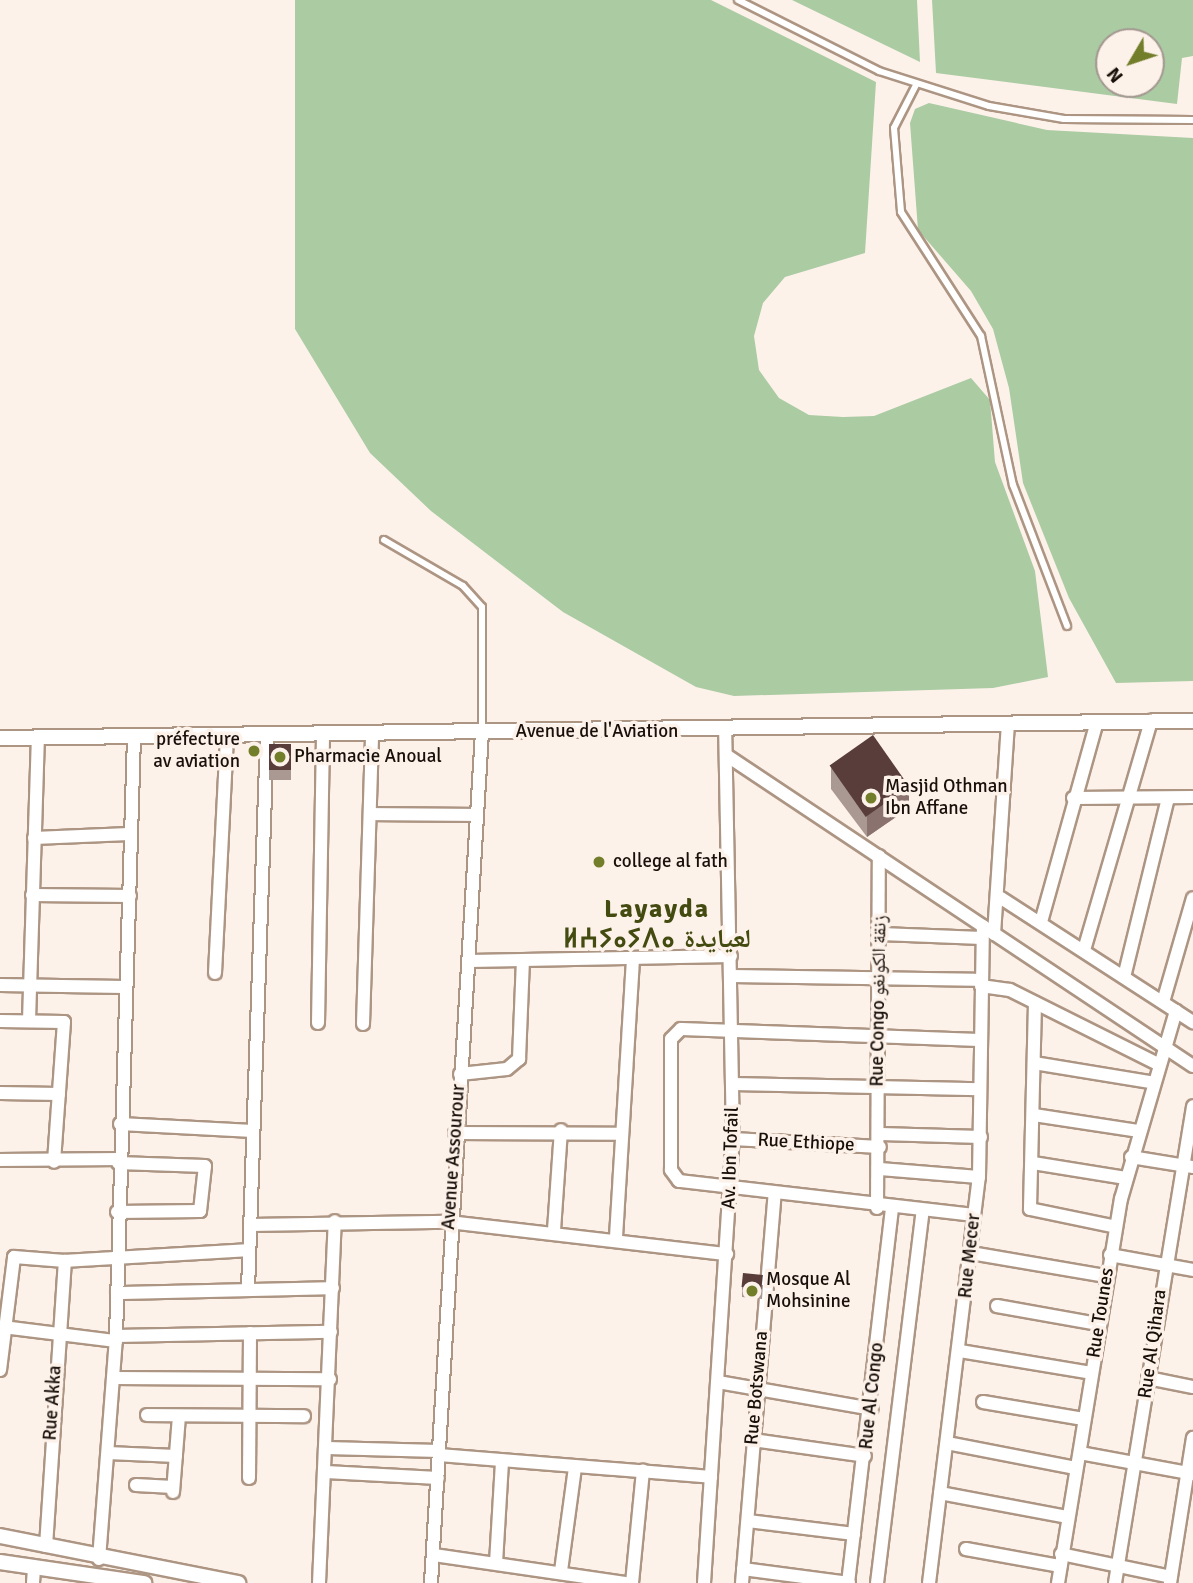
<!DOCTYPE html>
<meta charset="utf-8">
<style>
body{margin:0}
#map{position:relative;width:1193px;height:1583px;overflow:hidden;background:#fdf2ea;font-family:Signika,"Noto Naskh Arabic","Noto Sans Tifinagh",sans-serif}
div>[style]{position:absolute}
.forest>*{inset:0;background:#abcba3}
.roads{filter:drop-shadow(2px 0 #ad9583) drop-shadow(-2px 0 #ad9583) drop-shadow(0 2px #ad9583) drop-shadow(0 -2px #ad9583)}
.service>*{height:6px;margin:-3px;padding:0 3px;transform-origin:3px;border-radius:3px;background:#fff}
.minor>*{height:12px;margin:-6px;padding:0 6px;transform-origin:6px;border-radius:6px;background:#fff}
.tertiary>*{height:14px;margin:-7px;padding:0 7px;transform-origin:7px;border-radius:7px;background:#fff}
.wall>*{inset:0;background:#aa9892;transform-origin:0 0}
.shaded-wall>*{inset:0;background:#8a736f}
.building>*{inset:0;background:#583d3a;transform-origin:0 0}
.dots>*{width:19px;height:19px;translate:-50% -50%;box-sizing:border-box;border:4px solid #fdf2ea;border-radius:50%}
span{translate:-50% -50%;white-space:nowrap;text-align:center;line-height:1.15;-webkit-text-stroke:7px #fdf2ea;paint-order:stroke}
.street-label{font-size:19px;color:#19100a}
.poi-label{font-size:19px;color:#19100a}
.right{translate:-100% -50%;text-align:right}
.left{translate:0 -50%;text-align:left}
.district-label{font-size:26px;color:#434b10;font-weight:700;letter-spacing:2px}
.north{position:absolute;left:1095px;top:28px;width:70px;height:70px;box-sizing:border-box;background:#fdf2ea;border:2px solid #a29890;border-radius:50%;rotate:231deg;font-size:19px;font-weight:700;line-height:28px;text-align:center;color:#19100a}
.north::after{content:'';display:block;margin:auto;width:24px;height:32px;background:#727e2a;clip-path:polygon(50% 0,100% 100%,50% 72%,0 100%)}
</style>
<div id="map">
<div class="forest">
<i style="clip-path:polygon(295px 0,711px 0,876px 82px,865px 253px,785px 277px,763px 303px,754px 336px,759px 370px,779px 398px,809px 415px,843px 417px,874px 416px,971px 378px,990px 400px,995px 462px,1035px 571px,1048px 677px,993px 688px,734px 696px,696px 687px,563px 612px,431px 511px,370px 453px,295px 329px)"></i>
<i style="clip-path:polygon(792px 0,917px 0,920px 62px)"></i>
<i style="clip-path:polygon(evenodd,932px 0,1193px 0,1193px 56px,1182px 58px,1177px 104px,936px 73px,932px 0,1109px 42px,1151px 42px,1151px 84px,1109px 84px,1109px 42px)"></i>
<i style="clip-path:polygon(929px 103px,1047px 130px,1193px 138px,1193px 681px,1116px 683px,1069px 598px,1023px 483px,1009px 388px,993px 329px,971px 291px,918px 230px,910px 123px,915px 109px)"></i>
</div>
<div class="roads">
<div class="service">
<i style="left:738px;top:0;width:158px;rotate:26.7deg"></i>
<i style="left:879px;top:71px;width:115px;rotate:17.7deg"></i>
<i style="left:989px;top:106px;width:76px;rotate:9.8deg"></i>
<i style="left:1064px;top:119px;width:129px;rotate:0.4deg"></i>
<i style="left:916px;top:85px;width:48px;rotate:117.1deg"></i>
<i style="left:894px;top:128px;width:84px;rotate:85.2deg"></i>
<i style="left:901px;top:212px;width:148px;rotate:57.2deg"></i>
<i style="left:981px;top:336px;width:152px;rotate:77.9deg"></i>
<i style="left:1013px;top:485px;width:151px;rotate:69deg"></i>
<i style="left:384px;top:540px;width:91px;rotate:30.2deg"></i>
<i style="left:463px;top:586px;width:28px;rotate:48deg"></i>
<i style="left:482px;top:607px;width:125px;rotate:90deg"></i>
</div>
<div class="minor">
<i style="left:726px;top:755px;width:561px;rotate:33.66deg"></i>
<i style="left:1073px;top:798px;width:120px;rotate:-0.5deg"></i>
<i style="left:370px;top:814px;width:105px;rotate:0.5deg"></i>
<i style="left:34px;top:838px;width:95px;rotate:-2.4deg"></i>
<i style="left:32px;top:895px;width:98px;rotate:0.6deg"></i>
<i style="left:1001px;top:898px;width:229px;rotate:32.9deg"></i>
<i style="left:1041px;top:922px;width:208px;rotate:-74.4deg"></i>
<i style="left:881px;top:934px;width:101px;rotate:2.3deg"></i>
<i style="left:994px;top:934px;width:211px;rotate:-86.2deg"></i>
<i style="left:1084px;top:950px;width:239px;rotate:-73.7deg"></i>
<i style="left:470px;top:961px;width:261px;rotate:-1.1deg"></i>
<i style="left:215px;top:973px;width:239px;rotate:-87.1deg"></i>
<i style="left:732px;top:976px;width:249px;rotate:0.9deg"></i>
<i style="left:1124px;top:977px;width:184px;rotate:-76.2deg"></i>
<i style="left:0;top:985px;width:124px;rotate:0.9deg"></i>
<i style="left:981px;top:986px;width:29px;rotate:8deg"></i>
<i style="left:1010px;top:990px;width:163px;rotate:26.6deg"></i>
<i style="left:1163px;top:1002px;width:108px;rotate:-73.9deg"></i>
<i style="left:1035px;top:1003px;width:206px;rotate:91.4deg"></i>
<i style="left:1030px;top:1209px;width:88px;rotate:11.8deg"></i>
<i style="left:0;top:1021px;width:64px;rotate:0.9deg"></i>
<i style="left:64px;top:1022px;width:140px;rotate:94.1deg"></i>
<i style="left:29px;top:1021px;width:284px;rotate:-88.2deg"></i>
<i style="left:318px;top:1023px;width:288px;rotate:-89deg"></i>
<i style="left:363px;top:1024px;width:290px;rotate:-88.2deg"></i>
<i style="left:1034px;top:1063px;width:118px;rotate:9.3deg"></i>
<i style="left:460px;top:1074px;width:47px;rotate:-6.1deg"></i>
<i style="left:507px;top:1069px;width:16px;rotate:-40deg"></i>
<i style="left:519px;top:1059px;width:99px;rotate:-87.7deg"></i>
<i style="left:733px;top:1084px;width:247px;rotate:1.2deg"></i>
<i style="left:0;top:1093px;width:59px;rotate:1deg"></i>
<i style="left:1034px;top:1115px;width:105px;rotate:8.7deg"></i>
<i style="left:120px;top:1124px;width:133px;rotate:3deg"></i>
<i style="left:455px;top:1133px;width:165px;rotate:0.3deg"></i>
<i style="left:881px;top:1134px;width:100px;rotate:1.7deg"></i>
<i style="left:733px;top:1139px;width:147px;rotate:3.1deg"></i>
<i style="left:1131px;top:1157px;width:63px;rotate:9.2deg"></i>
<i style="left:0;top:1160px;width:117px;rotate:-0.5deg"></i>
<i style="left:1033px;top:1163px;width:94px;rotate:9.2deg"></i>
<i style="left:880px;top:1169px;width:99px;rotate:4.6deg"></i>
<i style="left:877px;top:1208px;width:352px;rotate:-89.7deg"></i>
<i style="left:117px;top:1212px;width:83px;rotate:-0.7deg"></i>
<i style="left:200px;top:1211px;width:45px;rotate:-83.7deg"></i>
<i style="left:205px;top:1166px;width:87px;rotate:-178deg"></i>
<i style="left:974px;top:1215px;width:297px;rotate:-173.4deg"></i>
<i style="left:679px;top:1181px;width:14px;rotate:-126deg"></i>
<i style="left:671px;top:1170px;width:131px;rotate:-90deg"></i>
<i style="left:671px;top:1039px;width:14px;rotate:-45deg"></i>
<i style="left:681px;top:1029px;width:299px;rotate:2.1deg"></i>
<i style="left:250px;top:1225px;width:199px;rotate:-0.9deg"></i>
<i style="left:449px;top:1222px;width:280px;rotate:6.6deg"></i>
<i style="left:554px;top:1230px;width:100px;rotate:-86deg"></i>
<i style="left:616px;top:1237px;width:279px;rotate:-86.5deg"></i>
<i style="left:971px;top:1253px;width:137px;rotate:9.7deg"></i>
<i style="left:1110px;top:1255px;width:84px;rotate:10.2deg"></i>
<i style="left:248px;top:1290px;width:556px;rotate:-88.04deg"></i>
<i style="left:117px;top:1293px;width:216px;rotate:-1.3deg"></i>
<i style="left:997px;top:1306px;width:103px;rotate:10.1deg"></i>
<i style="left:3px;top:1327px;width:114px;rotate:7.1deg"></i>
<i style="left:116px;top:1336px;width:215px;rotate:-1.1deg"></i>
<i style="left:960px;top:1351px;width:133px;rotate:9.5deg"></i>
<i style="left:0;top:1370px;width:114px;rotate:-82.9deg"></i>
<i style="left:14px;top:1257px;width:51px;rotate:4.5deg"></i>
<i style="left:65px;top:1261px;width:184px;rotate:-3.4deg"></i>
<i style="left:113px;top:1378px;width:217px;rotate:0.3deg"></i>
<i style="left:1148px;top:1378px;width:46px;rotate:11.3deg"></i>
<i style="left:718px;top:1382px;width:156px;rotate:9.9deg"></i>
<i style="left:983px;top:1402px;width:102px;rotate:9.6deg"></i>
<i style="left:147px;top:1415px;width:157px;rotate:0.4deg"></i>
<i style="left:753px;top:1440px;width:113px;rotate:8.1deg"></i>
<i style="left:947px;top:1443px;width:131px;rotate:11deg"></i>
<i style="left:327px;top:1448px;width:112px;rotate:1.5deg"></i>
<i style="left:108px;top:1453px;width:68px;rotate:2.5deg"></i>
<i style="left:1080px;top:1453px;width:115px;rotate:10.5deg"></i>
<i style="left:439px;top:1455px;width:273px;rotate:4.6deg"></i>
<i style="left:326px;top:1472px;width:112px;rotate:3.1deg"></i>
<i style="left:249px;top:1478px;width:145px;rotate:-89.6deg"></i>
<i style="left:136px;top:1485px;width:37px;rotate:3deg"></i>
<i style="left:173px;top:1492px;width:76px;rotate:-85.5deg"></i>
<i style="left:940px;top:1493px;width:129px;rotate:10.7deg"></i>
<i style="left:748px;top:1521px;width:107px;rotate:7deg"></i>
<i style="left:46px;top:1546px;width:286px;rotate:-86.2deg"></i>
<i style="left:966px;top:1549px;width:96px;rotate:10.3deg"></i>
<i style="left:1061px;top:1554px;width:112px;rotate:11.8deg"></i>
<i style="left:434px;top:1555px;width:193px;rotate:8.3deg"></i>
<i style="left:99px;top:1559px;width:224px;rotate:-85.6deg"></i>
<i style="left:116px;top:1336px;width:601px;rotate:-88.28deg"></i>
<i style="left:496px;top:1563px;width:102px;rotate:-86.6deg"></i>
<i style="left:743px;top:1569px;width:107px;rotate:7.5deg"></i>
<i style="left:561px;top:1571px;width:105px;rotate:-82.3deg"></i>
<i style="left:33px;top:1583px;width:14px;rotate:-86deg"></i>
<i style="left:319px;top:1583px;width:362px;rotate:-87.5deg"></i>
<i style="left:431px;top:1583px;width:853px;rotate:-86.57deg"></i>
<i style="left:632px;top:1583px;width:113px;rotate:-84.4deg"></i>
<i style="left:704px;top:1583px;width:445px;rotate:-86.3deg"></i>
<i style="left:733px;top:1139px;width:407px;rotate:-91.1deg"></i>
<i style="left:742px;top:1583px;width:390px;rotate:-85.2deg"></i>
<i style="left:848px;top:1583px;width:377px;rotate:-83.3deg"></i>
<i style="left:877px;top:1583px;width:376px;rotate:-83deg"></i>
<i style="left:929px;top:1583px;width:409px;rotate:-83deg"></i>
<i style="left:979px;top:1177px;width:251px;rotate:-89.1deg"></i>
<i style="left:1058px;top:1583px;width:389px;rotate:-80.7deg"></i>
<i style="left:1121px;top:1199px;width:196px;rotate:-73.7deg"></i>
<i style="left:1115px;top:1583px;width:483px;rotate:-80.7deg"></i>
<i style="left:1170px;top:1583px;width:147px;rotate:-81deg"></i>
</div>
<div class="tertiary">
<i style="left:0;top:738px;width:1193px;rotate:-0.82deg"></i>
<i style="left:0;top:1536px;width:243px;rotate:11.2deg"></i>
<i style="left:0;top:1562px;width:146px;rotate:8.3deg"></i>
</div>
</div>
<div class="wall">
<i style="left:269px;top:744px;width:22px;height:36px"></i>
<i style="clip-path:polygon(831px 768px,909px 808px,867px 837px,831px 789px)"></i>
<i style="clip-path:polygon(763px 1285px,762px 1299px,742px 1297px,742px 1287px)"></i>
</div>
<div class="shaded-wall">
<i style="clip-path:polygon(909px 787px,909px 808px,867px 837px,867px 816px)"></i>
</div>
<div class="building">
<i style="left:873px;top:735px;width:63px;height:53px;rotate:55deg"></i>
<i style="left:269px;top:744px;width:22px;height:26px"></i>
<i style="left:743px;top:1273px;width:20px;height:14px;rotate:6deg"></i>
</div>
<div class="dots">
<i style="left:254px;top:751px;background:#727e2a"></i>
<i style="left:280px;top:757px;background:#727e2a"></i>
<i style="left:871px;top:798px;background:#727e2a"></i>
<i style="left:599px;top:862px;background:#727e2a"></i>
<i style="left:752px;top:1291px;background:#727e2a"></i>
</div>
<div class="street-label">
<span style="left:597px;top:732px">Avenue de l'Aviation</span>
<span style="left:879px;top:1001px;rotate:-89deg">Rue Congo زنقة الكونغو</span>
<span style="left:806px;top:1143px;rotate:3deg">Rue Ethiope</span>
<span style="left:454px;top:1157px;rotate:-86deg">Avenue Assourour</span>
<span style="left:731px;top:1158px;rotate:-88deg">Av. Ibn Tofail</span>
<span style="left:970px;top:1256px;rotate:-84deg">Rue Mecer</span>
<span style="left:1101px;top:1313px;rotate:-81deg">Rue Tounes</span>
<span style="left:1153px;top:1344px;rotate:-82deg">Rue Al Qihara</span>
<span style="left:757px;top:1388px;rotate:-85deg">Rue Botswana</span>
<span style="left:872px;top:1396px;rotate:-84deg">Rue Al Congo</span>
<span style="left:53px;top:1403px;rotate:-86deg">Rue Akka</span>
</div>
<div class="poi-label">
<span class="right" style="left:240px;top:751px">préfecture<br>av aviation</span>
<span class="left" style="left:294px;top:757px">Pharmacie Anoual</span>
<span class="left" style="left:885px;top:798px">Masjid Othman<br>Ibn Affane</span>
<span class="left" style="left:613px;top:862px">college al fath</span>
<span class="left" style="left:766px;top:1291px">Mosque Al<br>Mohsinine</span>
</div>
<div class="district-label">
<span style="left:657px;top:925px">Layayda<br>ⵍⵄⵢⴰⵢⴷⴰ لعيايدة</span>
</div>
<div class="north">N</div>
</div>
